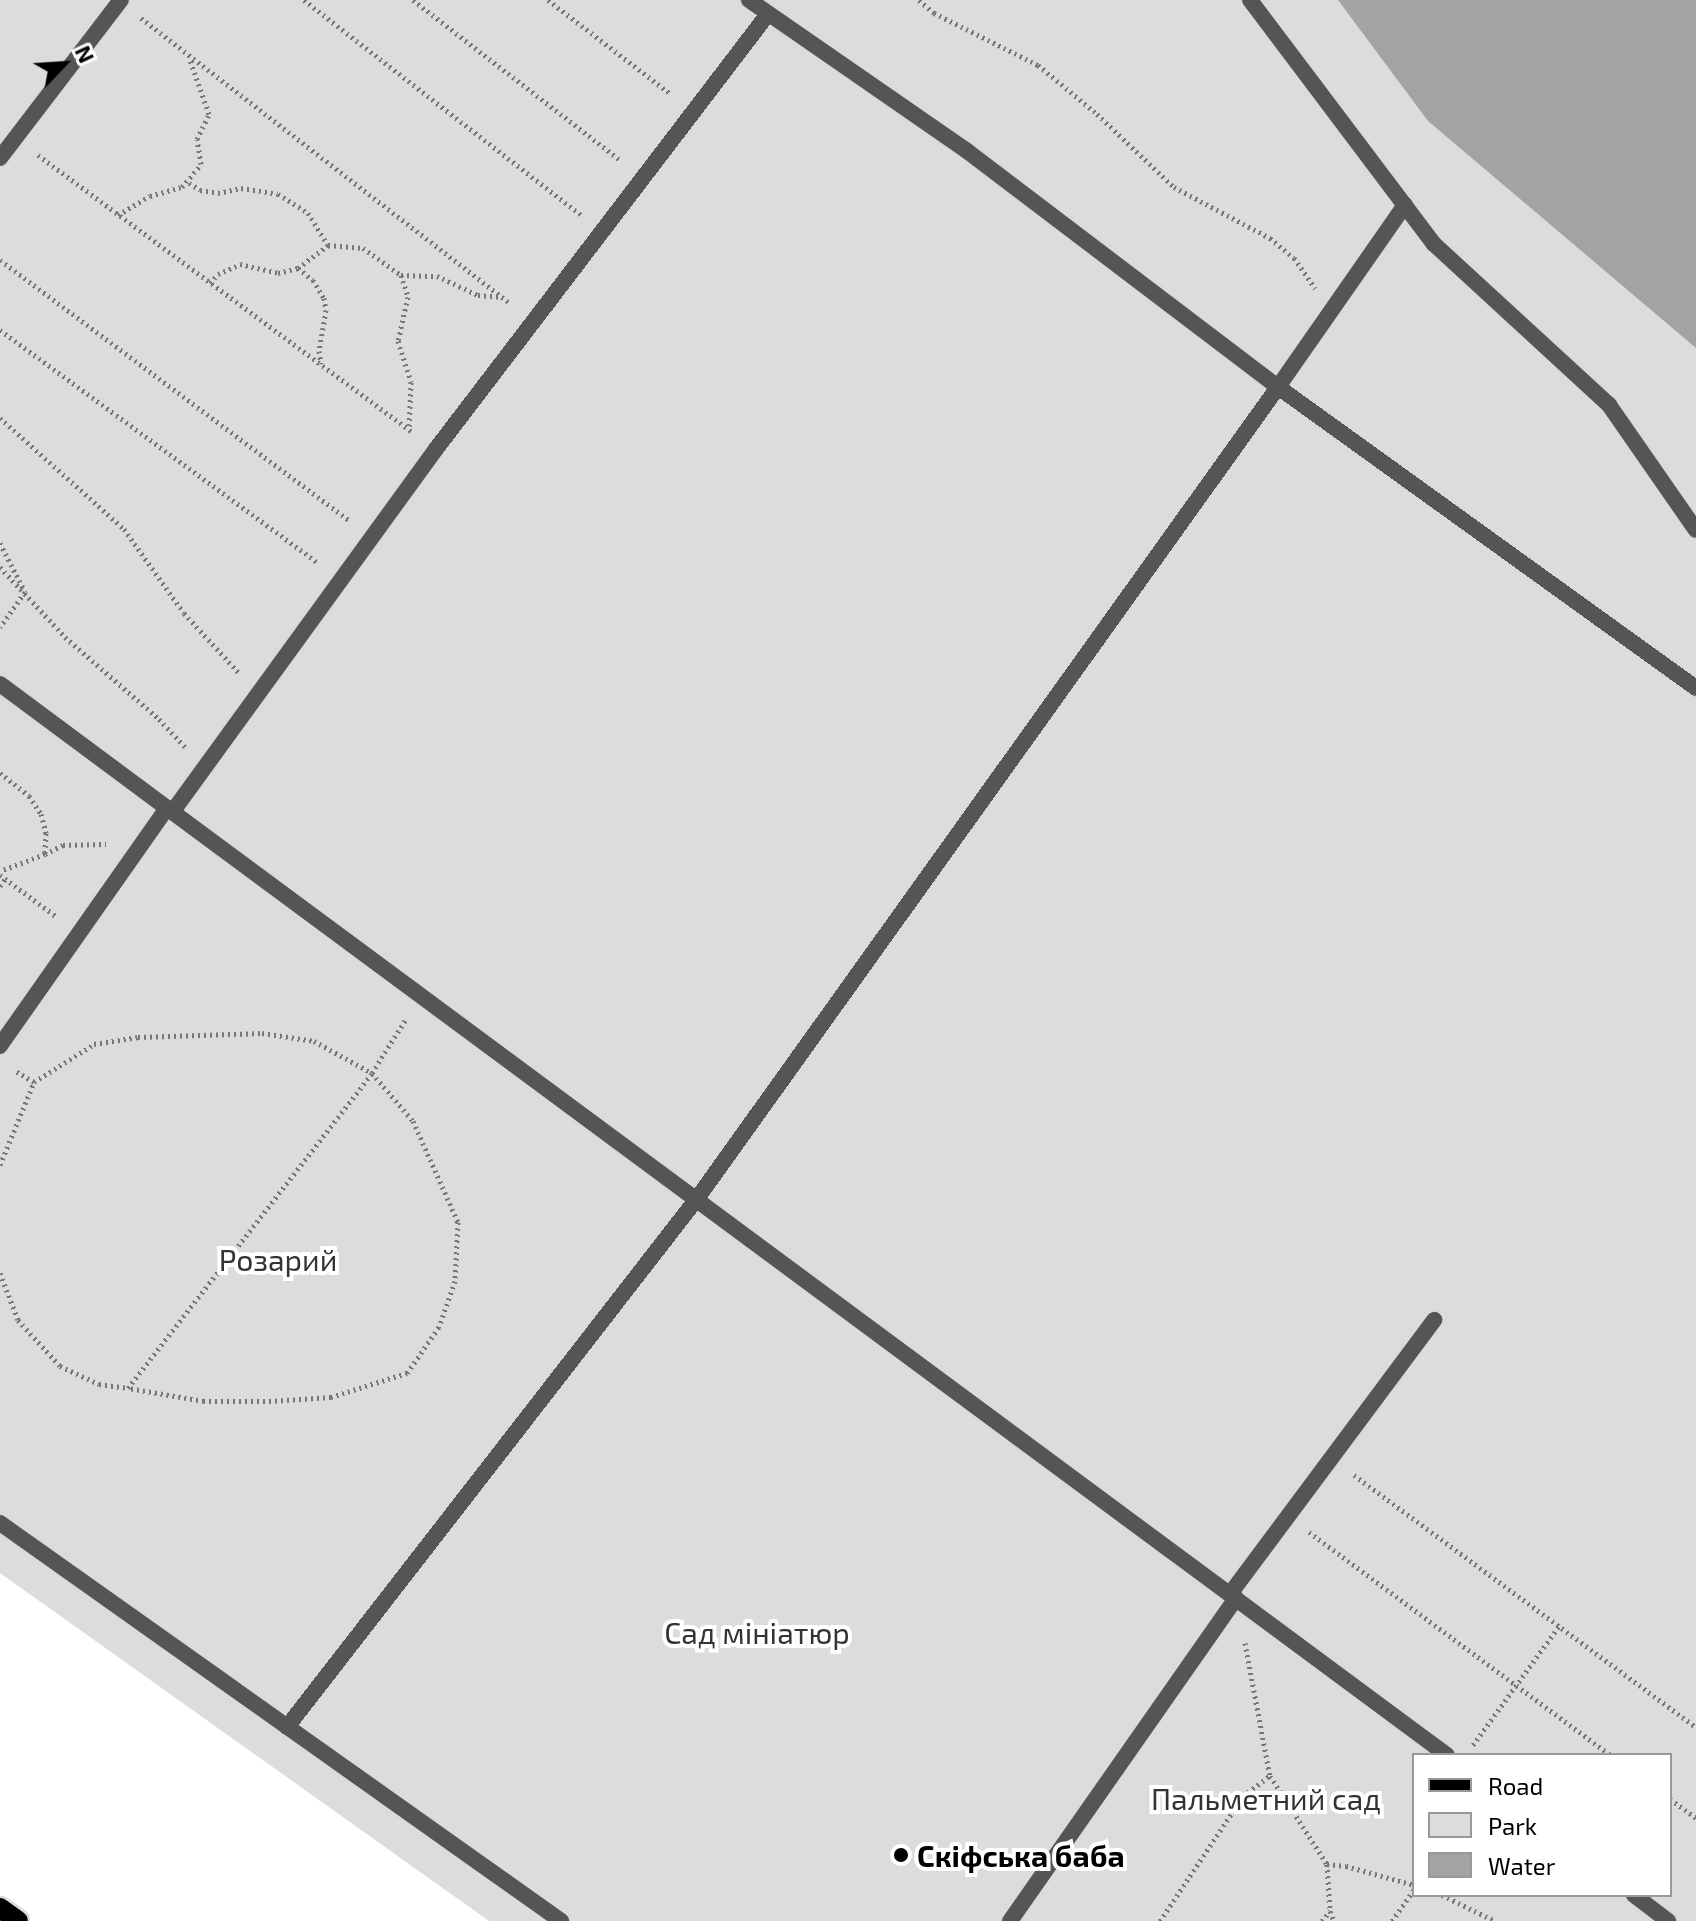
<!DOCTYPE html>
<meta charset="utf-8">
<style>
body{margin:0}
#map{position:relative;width:1696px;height:1921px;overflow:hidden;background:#fff;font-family:"Exo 2",sans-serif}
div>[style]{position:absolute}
.green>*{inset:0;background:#dcdcdc}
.water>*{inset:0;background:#a3a3a3}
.path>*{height:5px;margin-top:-2.5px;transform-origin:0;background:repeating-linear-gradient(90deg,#777 0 2px,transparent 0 6px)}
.roads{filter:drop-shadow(2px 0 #dbdbdb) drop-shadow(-2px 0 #dbdbdb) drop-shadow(0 2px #dbdbdb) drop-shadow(0 -2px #dbdbdb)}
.service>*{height:16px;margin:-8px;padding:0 8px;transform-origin:8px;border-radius:8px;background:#555}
.pedestrian>*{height:16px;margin:-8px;padding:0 8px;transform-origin:8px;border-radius:8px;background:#555}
.primary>*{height:20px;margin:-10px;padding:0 10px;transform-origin:10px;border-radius:10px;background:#000}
.dots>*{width:22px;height:22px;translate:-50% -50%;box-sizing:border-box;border:4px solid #fff;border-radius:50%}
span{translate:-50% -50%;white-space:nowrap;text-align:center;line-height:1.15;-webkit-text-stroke:8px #fff;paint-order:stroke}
.park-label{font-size:30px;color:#333}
.poi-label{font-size:30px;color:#000;font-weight:700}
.left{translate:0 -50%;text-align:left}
.legend{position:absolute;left:1412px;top:1753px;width:260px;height:144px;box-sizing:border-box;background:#fff;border:2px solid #999;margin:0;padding:10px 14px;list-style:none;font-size:24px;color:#000}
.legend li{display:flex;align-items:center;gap:16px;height:40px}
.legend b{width:40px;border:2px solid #999}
.north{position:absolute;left:24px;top:24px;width:80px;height:80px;-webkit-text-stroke:6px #fff;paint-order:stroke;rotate:65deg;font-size:22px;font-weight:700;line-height:32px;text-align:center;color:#000}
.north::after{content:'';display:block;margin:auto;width:28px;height:36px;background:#000;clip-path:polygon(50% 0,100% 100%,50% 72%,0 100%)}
</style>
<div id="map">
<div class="green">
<i style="clip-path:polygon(evenodd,0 0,1696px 0,1696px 1921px,489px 1921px,0 1573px,0 0,1414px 1755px,1670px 1755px,1670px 1895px,1414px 1895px,1414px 1755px)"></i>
</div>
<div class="water">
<i style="clip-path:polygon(1338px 0,1696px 0,1696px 348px,1428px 121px)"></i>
</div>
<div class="path">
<i style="left:304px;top:0;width:351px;rotate:37.8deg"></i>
<i style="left:413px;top:0;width:263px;rotate:37.7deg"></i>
<i style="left:548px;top:0;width:155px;rotate:37.4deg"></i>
<i style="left:919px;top:0;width:20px;rotate:41deg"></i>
<i style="left:934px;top:13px;width:116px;rotate:26.6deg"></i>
<i style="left:1038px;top:65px;width:77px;rotate:39.7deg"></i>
<i style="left:1097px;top:114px;width:106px;rotate:43.5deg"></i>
<i style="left:1174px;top:187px;width:109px;rotate:28deg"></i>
<i style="left:1270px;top:238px;width:31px;rotate:40deg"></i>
<i style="left:1294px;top:258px;width:37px;rotate:55deg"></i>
<i style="left:141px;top:18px;width:466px;rotate:37.7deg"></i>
<i style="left:38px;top:155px;width:466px;rotate:36.5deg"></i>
<i style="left:189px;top:183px;width:13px;rotate:32deg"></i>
<i style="left:200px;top:190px;width:18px;rotate:9deg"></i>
<i style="left:218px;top:193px;width:24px;rotate:-12deg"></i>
<i style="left:241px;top:188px;width:37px;rotate:9deg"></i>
<i style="left:278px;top:194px;width:36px;rotate:32deg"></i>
<i style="left:308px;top:213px;width:38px;rotate:58deg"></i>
<i style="left:328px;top:245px;width:35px;rotate:5deg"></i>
<i style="left:363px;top:248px;width:47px;rotate:35.4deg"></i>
<i style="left:401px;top:275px;width:36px;rotate:2deg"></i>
<i style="left:437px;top:276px;width:45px;rotate:24.9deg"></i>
<i style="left:478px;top:295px;width:24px;rotate:5deg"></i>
<i style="left:118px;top:215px;width:37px;rotate:-31deg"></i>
<i style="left:150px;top:196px;width:33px;rotate:-16deg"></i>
<i style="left:182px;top:187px;width:30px;rotate:-50deg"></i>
<i style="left:201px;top:164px;width:25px;rotate:-99deg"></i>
<i style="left:197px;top:139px;width:28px;rotate:-64deg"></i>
<i style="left:209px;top:114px;width:60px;rotate:-109.3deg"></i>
<i style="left:0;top:260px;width:435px;rotate:36.7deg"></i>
<i style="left:298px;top:268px;width:19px;rotate:39deg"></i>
<i style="left:313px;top:280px;width:21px;rotate:59deg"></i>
<i style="left:324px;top:298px;width:12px;rotate:81deg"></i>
<i style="left:326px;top:310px;width:42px;rotate:99.7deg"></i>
<i style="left:319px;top:351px;width:13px;rotate:81deg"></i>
<i style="left:401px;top:275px;width:23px;rotate:72deg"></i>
<i style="left:408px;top:297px;width:45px;rotate:102.8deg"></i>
<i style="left:398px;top:341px;width:43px;rotate:72.4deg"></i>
<i style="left:411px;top:382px;width:47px;rotate:92.4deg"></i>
<i style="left:210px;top:283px;width:12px;rotate:-48deg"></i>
<i style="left:218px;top:274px;width:24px;rotate:-24deg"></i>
<i style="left:240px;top:264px;width:39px;rotate:13deg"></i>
<i style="left:278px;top:273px;width:21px;rotate:-14deg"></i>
<i style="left:298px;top:268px;width:38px;rotate:-37deg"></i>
<i style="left:0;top:330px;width:394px;rotate:36.2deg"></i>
<i style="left:0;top:418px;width:166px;rotate:41.8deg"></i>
<i style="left:124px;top:529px;width:103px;rotate:54.5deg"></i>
<i style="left:184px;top:613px;width:81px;rotate:47.5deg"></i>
<i style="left:0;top:543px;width:55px;rotate:63deg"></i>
<i style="left:25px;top:592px;width:43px;rotate:125.5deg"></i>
<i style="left:0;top:567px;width:96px;rotate:47.1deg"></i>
<i style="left:65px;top:637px;width:125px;rotate:41.1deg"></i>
<i style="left:159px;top:719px;width:38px;rotate:47deg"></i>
<i style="left:0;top:773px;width:37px;rotate:38deg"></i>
<i style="left:29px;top:796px;width:22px;rotate:56deg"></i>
<i style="left:41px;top:814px;width:20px;rotate:75deg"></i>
<i style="left:46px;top:833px;width:21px;rotate:93deg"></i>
<i style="left:45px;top:854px;width:48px;rotate:159.3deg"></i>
<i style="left:45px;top:854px;width:20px;rotate:-27deg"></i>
<i style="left:63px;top:845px;width:43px;rotate:-1.3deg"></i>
<i style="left:0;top:875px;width:71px;rotate:36.4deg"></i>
<i style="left:0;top:886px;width:9px;rotate:-54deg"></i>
<i style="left:34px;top:1082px;width:71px;rotate:-32.3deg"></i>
<i style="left:94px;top:1044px;width:45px;rotate:-9deg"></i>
<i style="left:138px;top:1037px;width:124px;rotate:-1.8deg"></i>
<i style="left:262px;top:1033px;width:53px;rotate:8.7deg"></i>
<i style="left:314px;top:1041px;width:66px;rotate:28.9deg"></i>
<i style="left:372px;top:1073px;width:63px;rotate:49.5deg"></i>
<i style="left:413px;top:1121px;width:111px;rotate:66deg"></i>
<i style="left:458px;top:1222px;width:59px;rotate:92.9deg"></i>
<i style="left:455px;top:1281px;width:49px;rotate:109.2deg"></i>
<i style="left:439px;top:1327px;width:56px;rotate:124.8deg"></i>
<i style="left:407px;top:1373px;width:80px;rotate:162.5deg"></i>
<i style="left:331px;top:1397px;width:60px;rotate:176.2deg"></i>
<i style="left:271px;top:1401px;width:67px;rotate:180deg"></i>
<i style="left:204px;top:1401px;width:77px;rotate:-170.3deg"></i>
<i style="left:0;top:1165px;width:90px;rotate:-67.7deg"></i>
<i style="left:34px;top:1082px;width:23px;rotate:-149deg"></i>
<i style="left:0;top:1273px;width:50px;rotate:69deg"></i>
<i style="left:18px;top:1320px;width:62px;rotate:47.6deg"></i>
<i style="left:60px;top:1366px;width:43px;rotate:24.8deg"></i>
<i style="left:99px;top:1384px;width:29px;rotate:8deg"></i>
<i style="left:128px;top:1388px;width:398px;rotate:-52.2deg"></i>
<i style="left:372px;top:1073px;width:64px;rotate:-57.8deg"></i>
<i style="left:1354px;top:1475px;width:425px;rotate:36.4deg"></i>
<i style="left:1309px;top:1532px;width:375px;rotate:36.5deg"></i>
<i style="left:1245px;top:1643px;width:135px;rotate:79.4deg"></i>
<i style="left:1270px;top:1776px;width:105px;rotate:57.1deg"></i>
<i style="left:1327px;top:1864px;width:19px;rotate:6deg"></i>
<i style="left:1346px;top:1866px;width:71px;rotate:15.6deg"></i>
<i style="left:1473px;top:1745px;width:147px;rotate:-54.1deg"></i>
<i style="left:1670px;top:1799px;width:32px;rotate:36deg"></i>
<i style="left:1327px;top:1864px;width:47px;rotate:86.3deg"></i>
<i style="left:1330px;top:1911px;width:11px;rotate:68deg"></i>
<i style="left:1442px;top:1895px;width:59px;rotate:26.1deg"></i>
<i style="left:1160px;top:1921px;width:150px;rotate:-56.4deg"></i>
<i style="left:1243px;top:1796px;width:34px;rotate:-37deg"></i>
<i style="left:1322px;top:1921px;width:13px;rotate:-51deg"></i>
<i style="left:1392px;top:1921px;width:38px;rotate:-55deg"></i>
</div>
<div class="roads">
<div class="service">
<i style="left:749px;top:0;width:265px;rotate:34.7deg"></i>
<i style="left:967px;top:151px;width:390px;rotate:37.2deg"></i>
<i style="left:1278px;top:387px;width:515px;rotate:35.76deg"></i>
<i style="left:167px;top:808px;width:1592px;rotate:36.5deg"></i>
<i style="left:0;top:1523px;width:688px;rotate:35.35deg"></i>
<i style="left:287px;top:1727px;width:667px;rotate:-52.19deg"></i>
<i style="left:696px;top:1200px;width:1000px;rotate:-54.4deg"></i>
<i style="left:1634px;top:1895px;width:43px;rotate:37.4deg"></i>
</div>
<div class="pedestrian">
<i style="left:1250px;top:0;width:306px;rotate:53deg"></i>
<i style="left:1434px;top:244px;width:238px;rotate:42.6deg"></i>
<i style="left:1609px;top:405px;width:152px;rotate:55.2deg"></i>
<i style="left:0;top:158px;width:199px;rotate:-52.6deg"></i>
<i style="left:1278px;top:387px;width:222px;rotate:-55.1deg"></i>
<i style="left:0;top:684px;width:208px;rotate:36.6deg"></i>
<i style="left:167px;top:808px;width:291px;rotate:125.1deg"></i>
<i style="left:173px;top:811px;width:447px;rotate:-54deg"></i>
<i style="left:436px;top:449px;width:547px;rotate:-52.65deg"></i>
<i style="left:1230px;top:1594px;width:342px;rotate:-53.3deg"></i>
<i style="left:1010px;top:1921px;width:394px;rotate:-55deg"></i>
</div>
<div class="primary">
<i style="left:0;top:1908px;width:22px;rotate:36deg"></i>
</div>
</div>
<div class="dots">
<i style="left:901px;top:1855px;background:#000"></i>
</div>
<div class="park-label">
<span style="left:278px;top:1259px">Розарий</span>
<span style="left:757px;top:1632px">Сад мініатюр</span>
<span style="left:1266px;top:1798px">Пальметний сад</span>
</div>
<div class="poi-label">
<span class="left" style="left:917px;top:1855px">Скіфська баба</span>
</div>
<ul class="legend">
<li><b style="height:10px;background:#000"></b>Road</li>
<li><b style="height:22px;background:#dcdcdc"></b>Park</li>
<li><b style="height:22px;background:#a3a3a3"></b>Water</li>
</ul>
<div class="north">N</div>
</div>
